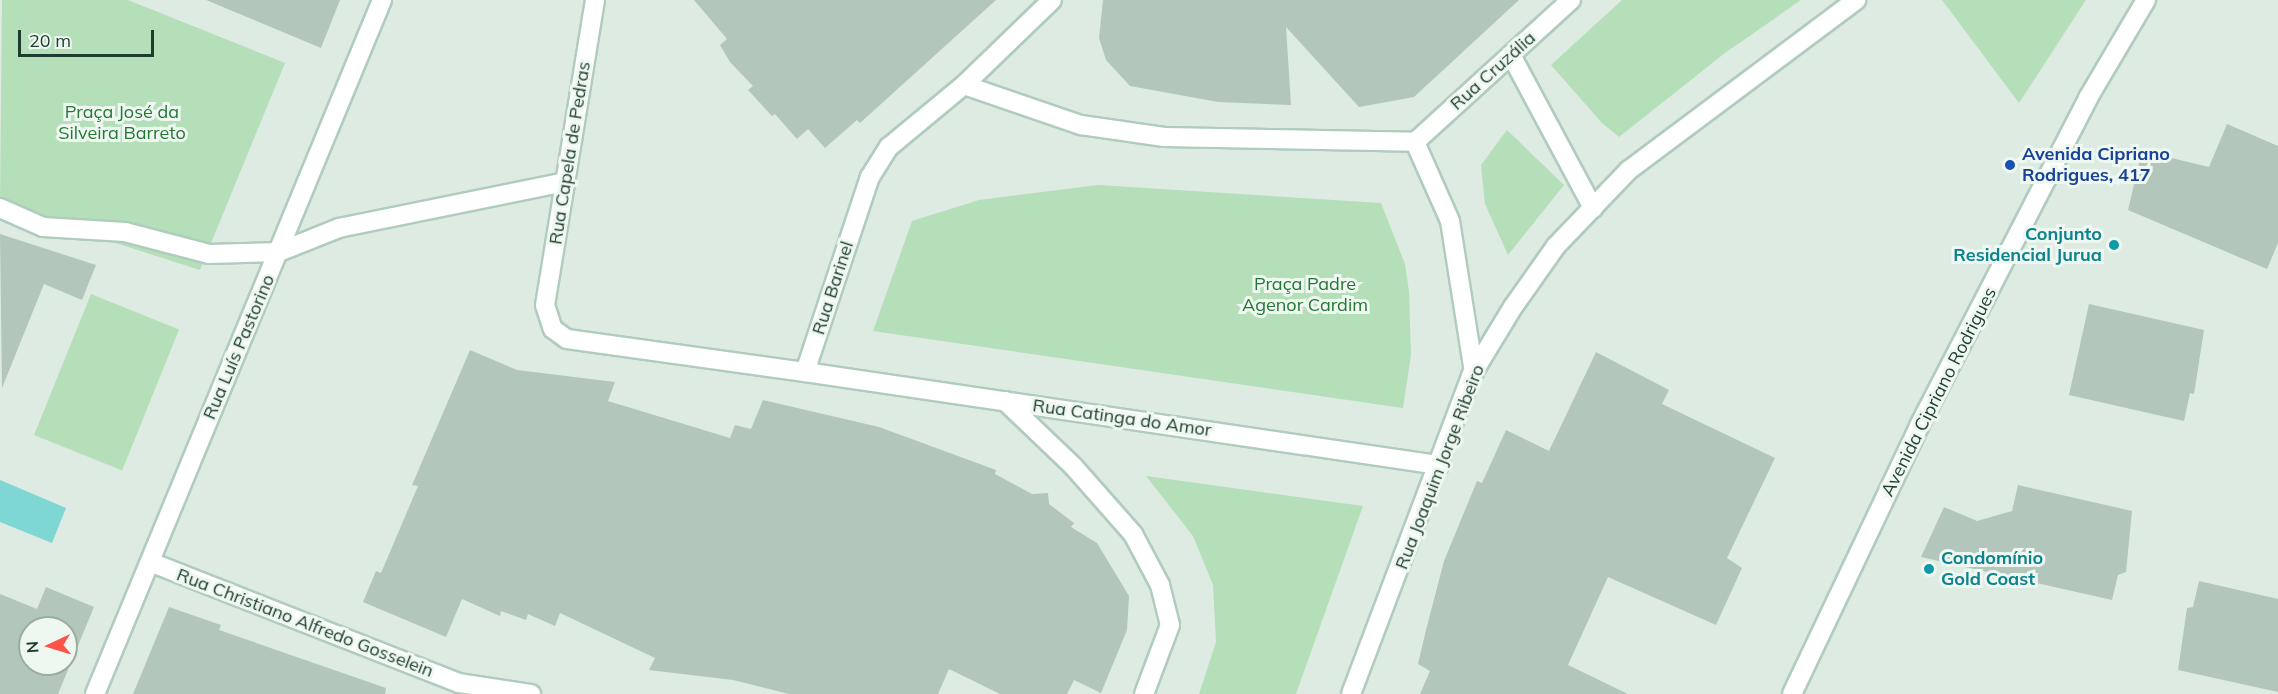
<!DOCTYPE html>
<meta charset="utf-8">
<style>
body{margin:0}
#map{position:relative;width:2278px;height:694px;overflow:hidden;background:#deebe3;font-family:Mulish,sans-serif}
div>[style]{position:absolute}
.green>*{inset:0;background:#b4dfb8;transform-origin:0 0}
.water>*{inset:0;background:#7fd7d4}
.building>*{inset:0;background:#b3c6bb}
.roads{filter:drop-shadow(2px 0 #b0ccbd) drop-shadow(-2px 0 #b0ccbd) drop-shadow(0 2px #b0ccbd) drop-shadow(0 -2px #b0ccbd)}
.street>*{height:18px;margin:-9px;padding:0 9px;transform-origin:9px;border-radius:9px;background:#fff}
.secondary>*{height:18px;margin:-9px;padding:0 9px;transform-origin:9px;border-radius:9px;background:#fff}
.dots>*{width:16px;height:16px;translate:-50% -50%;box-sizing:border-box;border:3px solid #eef8f1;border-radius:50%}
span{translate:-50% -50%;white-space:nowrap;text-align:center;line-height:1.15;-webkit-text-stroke:6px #eef8f1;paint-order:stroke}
.street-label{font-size:18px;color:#1e3c2e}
.park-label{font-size:18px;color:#247735}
.transit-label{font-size:18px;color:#164399;font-weight:700}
.left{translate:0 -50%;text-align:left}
.culture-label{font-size:18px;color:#0d838f;font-weight:700}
.right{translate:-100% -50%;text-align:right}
.north{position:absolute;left:18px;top:616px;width:60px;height:60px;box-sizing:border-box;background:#eef8f1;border:2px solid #9bada3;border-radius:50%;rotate:266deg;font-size:16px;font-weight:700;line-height:24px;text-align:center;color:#1e3c2e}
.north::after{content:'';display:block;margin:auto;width:21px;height:27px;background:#ff5348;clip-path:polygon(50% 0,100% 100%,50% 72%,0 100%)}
.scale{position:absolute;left:18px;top:30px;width:136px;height:27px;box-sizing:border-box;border:3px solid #1e3c2e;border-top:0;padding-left:8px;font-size:18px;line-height:21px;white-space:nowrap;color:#1e3c2e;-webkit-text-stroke:4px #eef8f1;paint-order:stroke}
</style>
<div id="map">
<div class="green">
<i style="clip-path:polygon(2px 0,128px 0,285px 63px,200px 270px,0 206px)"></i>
<i style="clip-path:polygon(1622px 0,1801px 0,1725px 53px,1619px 137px,1602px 123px,1551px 65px)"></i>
<i style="clip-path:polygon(1942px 0,2086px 0,2019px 103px)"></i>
<i style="clip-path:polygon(1507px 130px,1564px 185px,1508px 255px,1485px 204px,1481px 165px)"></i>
<i style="clip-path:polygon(1098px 185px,1381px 203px,1405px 264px,1409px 292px,1411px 355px,1403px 408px,873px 331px,912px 221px,979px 200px)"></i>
<i style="left:91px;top:294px;width:95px;height:152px;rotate:22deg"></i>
<i style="clip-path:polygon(1146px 476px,1363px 506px,1296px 694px,1199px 694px,1216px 642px,1213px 585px,1193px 536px)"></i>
</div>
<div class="water">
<i style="clip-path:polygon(0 480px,66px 508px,52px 543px,0 522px)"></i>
</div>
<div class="building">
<i style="clip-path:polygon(206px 0,340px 0,321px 48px)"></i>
<i style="clip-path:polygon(694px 0,996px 0,860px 123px,857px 120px,825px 148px,808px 129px,797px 139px,775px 114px,772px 116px,748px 90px,753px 86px,730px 62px,720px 45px,727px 39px)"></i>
<i style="clip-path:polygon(1103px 0,1519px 0,1414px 97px,1359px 107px,1286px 27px,1291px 105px,1218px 102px,1130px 86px,1106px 60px,1099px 38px)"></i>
<i style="clip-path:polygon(2227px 124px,2278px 146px,2278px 243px,2267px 269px,2128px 210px,2142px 151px,2209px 167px)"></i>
<i style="clip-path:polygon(0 234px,96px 265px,82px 300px,44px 284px,2px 388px)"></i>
<i style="clip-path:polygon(2089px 304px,2204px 330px,2194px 394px,2190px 393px,2184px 421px,2069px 395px)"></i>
<i style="clip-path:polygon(470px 350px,517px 370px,615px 382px,608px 401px,730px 438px,735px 425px,751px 429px,763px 400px,879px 427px,996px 470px,995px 474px,1032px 494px,1048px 493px,1049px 504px,1074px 523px,1071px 527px,1097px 543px,1129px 596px,1127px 630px,1101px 693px,1074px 680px,1067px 694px,1000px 694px,949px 669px,938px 694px,789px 694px,733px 680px,649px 670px,655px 658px,560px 613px,555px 626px,528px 614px,526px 620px,501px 611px,500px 616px,462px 599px,446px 637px,363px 602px,376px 571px,381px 573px,418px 486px,412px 485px)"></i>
<i style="clip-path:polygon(1596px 352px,1669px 390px,1662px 404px,1775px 458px,1727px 558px,1742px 568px,1716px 625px,1608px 577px,1568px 665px,1628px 694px,1420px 694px,1430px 671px,1418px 664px,1426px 630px,1444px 561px,1477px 481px,1482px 483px,1506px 430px,1549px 451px)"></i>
<i style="clip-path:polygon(2018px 485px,2132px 511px,2126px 572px,2118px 575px,2112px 600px,1921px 557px,1944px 507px,1977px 521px,2012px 511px)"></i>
<i style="clip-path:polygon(2199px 581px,2278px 599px,2278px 692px,2178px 670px,2187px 608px,2193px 607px)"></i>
<i style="clip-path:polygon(evenodd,46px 587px,94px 607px,58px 694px,0 694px,0 594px,37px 609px,46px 587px,30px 628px,66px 628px,66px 664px,30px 664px,30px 628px)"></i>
<i style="clip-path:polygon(169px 607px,221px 625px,219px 630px,386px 688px,385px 694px,133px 694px)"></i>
</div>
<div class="roads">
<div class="street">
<i style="left:595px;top:0;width:309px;rotate:99.3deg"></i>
<i style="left:545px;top:305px;width:25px;rotate:72deg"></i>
<i style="left:553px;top:329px;width:17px;rotate:36deg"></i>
<i style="left:567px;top:339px;width:240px;rotate:7.9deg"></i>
<i style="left:805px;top:372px;width:206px;rotate:-71.6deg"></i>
<i style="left:870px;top:177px;width:36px;rotate:-58deg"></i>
<i style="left:889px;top:147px;width:97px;rotate:-39.6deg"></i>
<i style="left:964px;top:85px;width:122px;rotate:-44deg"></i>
<i style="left:1511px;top:55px;width:174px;rotate:61.8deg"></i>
<i style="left:964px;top:85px;width:124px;rotate:18.9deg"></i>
<i style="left:1081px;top:125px;width:84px;rotate:8.2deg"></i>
<i style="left:1164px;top:137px;width:251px;rotate:1.1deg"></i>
<i style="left:1415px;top:142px;width:86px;rotate:66.1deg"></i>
<i style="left:1450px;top:221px;width:153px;rotate:81deg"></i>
<i style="left:1415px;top:142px;width:211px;rotate:-42.3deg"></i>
<i style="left:0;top:208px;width:47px;rotate:23.8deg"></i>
<i style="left:43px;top:227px;width:82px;rotate:3.5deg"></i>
<i style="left:125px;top:232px;width:87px;rotate:14.7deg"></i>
<i style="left:209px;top:254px;width:70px;rotate:-1.6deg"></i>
<i style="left:279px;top:252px;width:65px;rotate:-21.8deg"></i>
<i style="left:339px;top:228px;width:232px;rotate:-11.5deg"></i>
<i style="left:805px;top:372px;width:641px;rotate:8.35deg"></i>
<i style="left:1005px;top:401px;width:94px;rotate:43.7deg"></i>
<i style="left:1073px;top:466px;width:91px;rotate:48.6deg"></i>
<i style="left:1133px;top:534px;width:58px;rotate:62.1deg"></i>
<i style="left:1160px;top:585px;width:41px;rotate:76deg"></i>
<i style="left:1170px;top:625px;width:74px;rotate:110.6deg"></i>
<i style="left:150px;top:562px;width:332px;rotate:21.4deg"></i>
<i style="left:459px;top:683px;width:73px;rotate:8.7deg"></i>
<i style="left:95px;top:694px;width:751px;rotate:-67.53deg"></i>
<i style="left:1351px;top:694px;width:340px;rotate:-69.3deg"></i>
<i style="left:1471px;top:376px;width:81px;rotate:-58.7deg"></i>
<i style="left:1513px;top:307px;width:75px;rotate:-54.8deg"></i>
<i style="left:1556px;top:246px;width:105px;rotate:-46.2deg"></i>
<i style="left:1629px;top:170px;width:284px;rotate:-36.8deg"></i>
</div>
<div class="secondary">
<i style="left:1792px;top:694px;width:297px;rotate:-64.6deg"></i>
<i style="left:1919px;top:426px;width:369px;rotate:-62.7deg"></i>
<i style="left:2088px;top:98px;width:114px;rotate:-59.4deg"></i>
</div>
</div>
<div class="dots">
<i style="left:2010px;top:165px;background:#1a4fb4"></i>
<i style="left:2114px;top:245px;background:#0f9aa8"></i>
<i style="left:1929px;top:569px;background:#0f9aa8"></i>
</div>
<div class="street-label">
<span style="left:1493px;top:71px;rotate:-42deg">Rua Cruzália</span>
<span style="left:570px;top:153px;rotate:-81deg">Rua Capela de Pedras</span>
<span style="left:833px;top:288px;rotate:-72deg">Rua Barinel</span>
<span style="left:239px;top:347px;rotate:-67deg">Rua Luís Pastorino</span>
<span style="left:1939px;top:392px;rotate:-63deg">Avenida Cipriano Rodrigues</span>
<span style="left:1122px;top:418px;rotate:8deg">Rua Catinga do Amor</span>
<span style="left:1440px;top:467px;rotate:-69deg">Rua Joaquim Jorge Ribeiro</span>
<span style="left:305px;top:623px;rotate:21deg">Rua Christiano Alfredo Gosselein</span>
</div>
<div class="park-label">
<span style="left:122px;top:123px">Praça José da<br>Silveira Barreto</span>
<span style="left:1305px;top:295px">Praça Padre<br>Agenor Cardim</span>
</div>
<div class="transit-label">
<span class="left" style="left:2022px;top:165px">Avenida Cipriano<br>Rodrigues, 417</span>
</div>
<div class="culture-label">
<span class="right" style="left:2102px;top:245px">Conjunto<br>Residencial Jurua</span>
<span class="left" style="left:1941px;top:569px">Condomínio<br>Gold Coast</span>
</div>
<div class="north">N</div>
<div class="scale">20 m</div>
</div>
